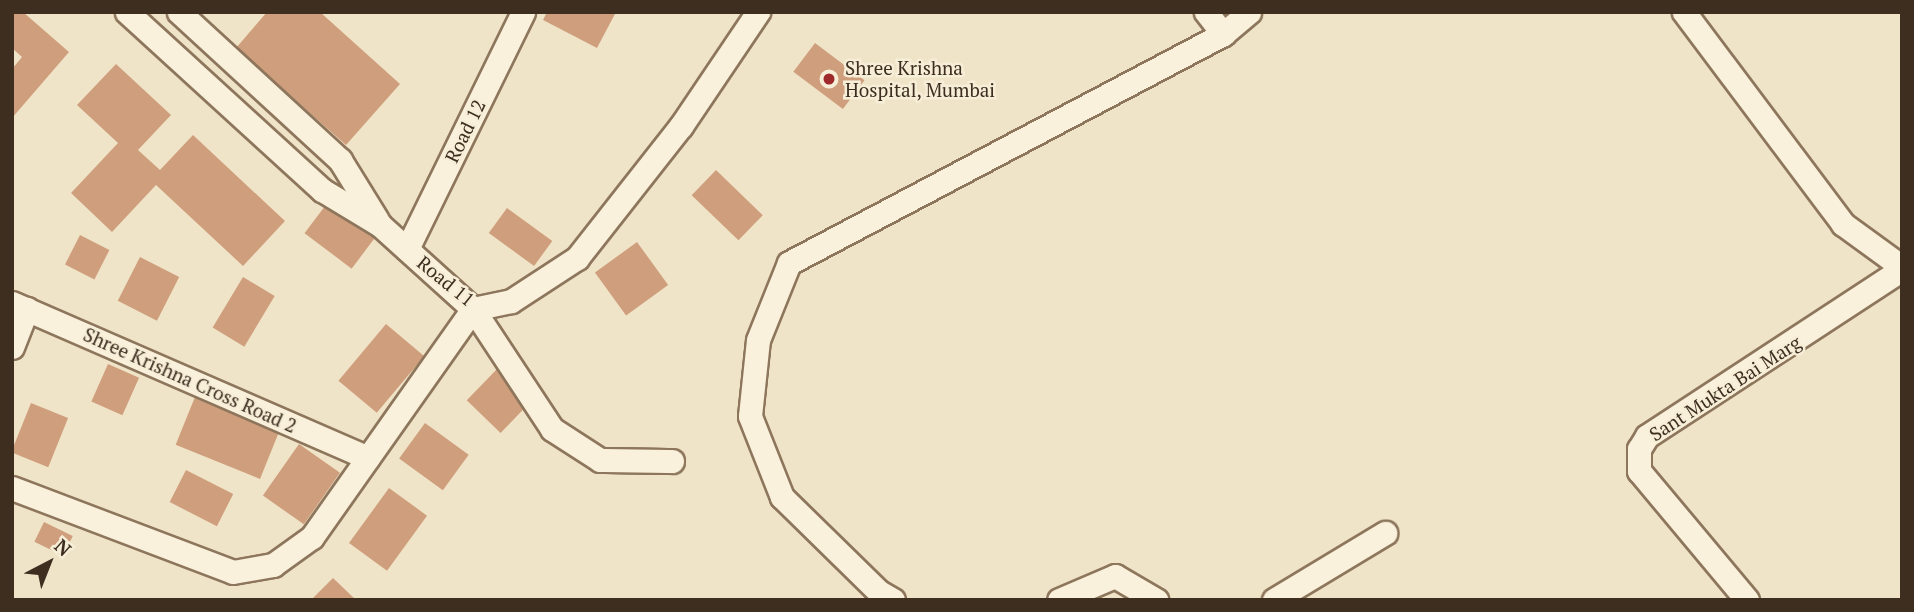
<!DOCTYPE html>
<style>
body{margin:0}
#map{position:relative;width:1914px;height:612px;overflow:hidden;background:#f0e4c8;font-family:"PT Serif",serif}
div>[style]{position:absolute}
.building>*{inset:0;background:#cf9f7d;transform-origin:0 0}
.roads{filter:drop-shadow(2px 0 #8d765c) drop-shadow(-2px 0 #8d765c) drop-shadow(0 2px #8d765c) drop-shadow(0 -2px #8d765c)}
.minor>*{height:23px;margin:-11.5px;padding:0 11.5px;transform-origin:11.5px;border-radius:11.5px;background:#faf1dc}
.dots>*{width:19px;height:19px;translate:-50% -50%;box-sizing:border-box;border:4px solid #f7eed8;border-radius:50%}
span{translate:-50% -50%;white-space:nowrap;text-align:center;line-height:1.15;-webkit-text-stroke:5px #f7eed8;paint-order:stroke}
.poi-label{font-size:19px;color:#3d2e20}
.left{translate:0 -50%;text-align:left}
.street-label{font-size:19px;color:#3d2e20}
.frame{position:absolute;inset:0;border:14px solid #3d2e20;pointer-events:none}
.north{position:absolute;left:14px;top:528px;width:70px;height:70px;-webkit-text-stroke:5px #f7eed8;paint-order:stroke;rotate:42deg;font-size:19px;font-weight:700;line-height:28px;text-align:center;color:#3d2e20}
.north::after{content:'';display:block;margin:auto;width:24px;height:32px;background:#3d2e20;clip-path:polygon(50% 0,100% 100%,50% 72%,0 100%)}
</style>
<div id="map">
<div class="building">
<i style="clip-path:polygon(12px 12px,23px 12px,69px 52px,12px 118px,12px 69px,22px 57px,12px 48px)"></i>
<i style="clip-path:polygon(267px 12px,320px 12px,400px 84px,346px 145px,236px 48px)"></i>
<i style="clip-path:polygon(547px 12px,616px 12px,597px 48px,543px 20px)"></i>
<i style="left:815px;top:43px;width:62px;height:36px;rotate:37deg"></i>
<i style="clip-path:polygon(116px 64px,171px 115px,138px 150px,160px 170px,193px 135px,285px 221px,243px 266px,156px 185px,112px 232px,71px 193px,118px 143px,77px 105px)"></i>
<i style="left:716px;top:170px;width:65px;height:35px;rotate:44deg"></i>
<i style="left:328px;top:202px;width:59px;height:39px;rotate:37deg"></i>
<i style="left:507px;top:208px;width:56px;height:31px;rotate:36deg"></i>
<i style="left:80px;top:235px;width:33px;height:33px;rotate:27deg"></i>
<i style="left:637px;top:242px;width:53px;height:52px;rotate:54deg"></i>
<i style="left:140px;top:257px;width:44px;height:49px;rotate:27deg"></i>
<i style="left:243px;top:277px;width:37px;height:59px;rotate:31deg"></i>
<i style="left:386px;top:324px;width:50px;height:74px;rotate:40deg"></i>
<i style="left:108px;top:364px;width:34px;height:41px;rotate:24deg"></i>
<i style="left:498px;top:368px;width:47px;height:45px;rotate:44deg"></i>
<i style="left:197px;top:392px;width:91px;height:57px;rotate:22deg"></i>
<i style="left:31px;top:403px;width:40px;height:53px;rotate:22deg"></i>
<i style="left:425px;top:423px;width:54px;height:44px;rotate:36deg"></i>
<i style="left:299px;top:444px;width:50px;height:63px;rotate:35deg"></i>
<i style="left:186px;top:470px;width:53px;height:36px;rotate:27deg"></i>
<i style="left:389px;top:488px;width:47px;height:68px;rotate:36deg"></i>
<i style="left:44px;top:522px;width:32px;height:22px;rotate:26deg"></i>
<i style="clip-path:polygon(333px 578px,356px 600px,311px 600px)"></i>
</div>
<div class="roads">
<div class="minor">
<i style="left:127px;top:12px;width:264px;rotate:42.4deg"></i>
<i style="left:322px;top:190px;width:68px;rotate:31.1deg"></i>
<i style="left:380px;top:225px;width:125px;rotate:42.1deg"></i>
<i style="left:473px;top:309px;width:144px;rotate:56.6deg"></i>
<i style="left:552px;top:429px;width:57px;rotate:32.9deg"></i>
<i style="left:600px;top:460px;width:72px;rotate:0.8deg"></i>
<i style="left:179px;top:12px;width:219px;rotate:42.6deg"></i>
<i style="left:340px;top:160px;width:70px;rotate:58.3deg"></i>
<i style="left:1206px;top:12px;width:28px;rotate:52deg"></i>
<i style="left:1684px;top:12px;width:265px;rotate:53.1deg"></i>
<i style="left:1843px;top:224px;width:73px;rotate:36.1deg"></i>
<i style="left:407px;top:249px;width:264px;rotate:-63.9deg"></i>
<i style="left:12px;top:303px;width:388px;rotate:23.5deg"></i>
<i style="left:473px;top:309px;width:39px;rotate:-12deg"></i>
<i style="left:511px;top:301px;width:79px;rotate:-33.1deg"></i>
<i style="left:577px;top:258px;width:168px;rotate:-51.8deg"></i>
<i style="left:681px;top:126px;width:138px;rotate:-56deg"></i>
<i style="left:12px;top:347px;width:41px;rotate:-68.5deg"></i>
<i style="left:12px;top:488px;width:236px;rotate:20.8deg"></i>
<i style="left:233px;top:572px;width:41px;rotate:-9.9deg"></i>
<i style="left:273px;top:565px;width:48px;rotate:-35.7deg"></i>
<i style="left:312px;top:537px;width:279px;rotate:-54.8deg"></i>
<i style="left:893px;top:600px;width:16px;rotate:-150deg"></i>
<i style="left:879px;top:592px;width:136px;rotate:-135.6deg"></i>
<i style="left:782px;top:497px;width:87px;rotate:-111.6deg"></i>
<i style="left:750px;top:416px;width:76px;rotate:-84deg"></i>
<i style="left:758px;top:340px;width:83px;rotate:-68.1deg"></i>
<i style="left:789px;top:263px;width:491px;rotate:-27.8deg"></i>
<i style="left:1223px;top:34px;width:34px;rotate:-40deg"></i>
<i style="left:1059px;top:600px;width:61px;rotate:-23.2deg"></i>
<i style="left:1115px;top:576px;width:48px;rotate:30.3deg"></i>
<i style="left:1274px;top:600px;width:130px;rotate:-31.1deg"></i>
<i style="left:1747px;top:600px;width:168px;rotate:-129.9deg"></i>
<i style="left:1639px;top:471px;width:22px;rotate:-90deg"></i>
<i style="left:1639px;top:449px;width:15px;rotate:-58deg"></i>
<i style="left:1647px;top:436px;width:305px;rotate:-33.2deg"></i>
</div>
</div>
<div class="dots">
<i style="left:829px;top:79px;background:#9e2a2b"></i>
</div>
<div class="poi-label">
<span class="left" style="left:845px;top:79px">Shree Krishna<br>Hospital, Mumbai</span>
</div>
<div class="street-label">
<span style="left:465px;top:131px;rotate:-64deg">Road 12</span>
<span style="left:446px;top:281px;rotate:39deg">Road 11</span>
<span style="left:190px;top:380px;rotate:24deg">Shree Krishna Cross Road 2</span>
<span style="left:1725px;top:388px;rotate:-33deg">Sant Mukta Bai Marg</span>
</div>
<div class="frame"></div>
<div class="north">N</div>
</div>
